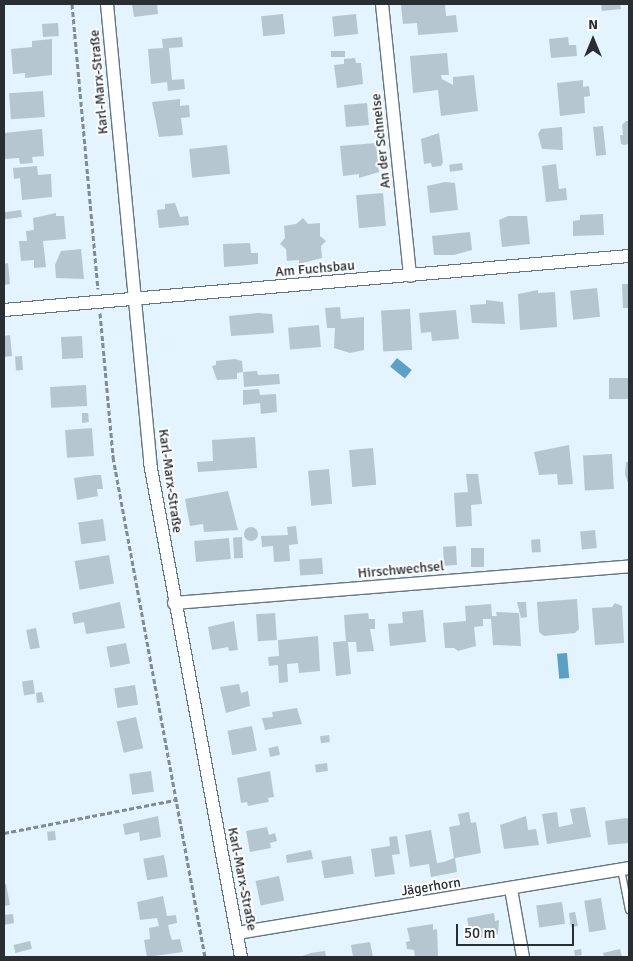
<!DOCTYPE html>
<meta charset="utf-8">
<style>
body{margin:0}
#map{position:relative;width:633px;height:961px;overflow:hidden;background:#e3f4fe;font-family:Signika,sans-serif}
div>[style]{position:absolute}
.water>*{inset:0;background:#5ca0c6;transform-origin:0 0}
.building>*{inset:0;background:#b6c6d0;transform-origin:0 0}
.round{border-radius:50%}
.path>*{height:3px;margin-top:-1.5px;transform-origin:0;background:repeating-linear-gradient(90deg,#808b92 0 5px,transparent 0 7.5px)}
.roads{filter:drop-shadow(1px 0 #66757e) drop-shadow(-1px 0 #66757e) drop-shadow(0 1px #66757e) drop-shadow(0 -1px #66757e)}
.service>*{height:6px;margin:-3px;padding:0 3px;transform-origin:3px;border-radius:3px;background:#fff}
.minor>*{height:12px;margin:-6px;padding:0 6px;transform-origin:6px;border-radius:6px;background:#fff}
span{translate:-50% -50%;white-space:nowrap;text-align:center;line-height:1.15;-webkit-text-stroke:4px #fff;paint-order:stroke}
.street-label{font-size:14px;color:#282e32}
.frame{position:absolute;inset:0;border:5px solid #282e32;pointer-events:none}
.north{position:absolute;left:568px;top:15px;width:50px;height:50px;-webkit-text-stroke:4px #fff;paint-order:stroke;rotate:0deg;font-size:14px;font-weight:700;line-height:20px;text-align:center;color:#282e32}
.north::after{content:'';display:block;margin:auto;width:18px;height:22px;background:#282e32;clip-path:polygon(50% 0,100% 100%,50% 72%,0 100%)}
.scale{position:absolute;left:456px;top:924px;width:118px;height:22px;box-sizing:border-box;border:2px solid #282e32;border-top:0;padding-left:6px;font-size:15px;line-height:18px;white-space:nowrap;color:#282e32;-webkit-text-stroke:4px #fff;paint-order:stroke}
</style>
<div id="map">
<div class="water">
<i style="left:397px;top:358px;width:19px;height:11px;rotate:39deg"></i>
<i style="left:567px;top:653px;width:25px;height:10px;rotate:85deg"></i>
</div>
<div class="building">
<i style="clip-path:polygon(132px 4px,157px 4px,158px 14px,134px 17px)"></i>
<i style="clip-path:polygon(445px 4px,446px 16px,456px 15px,458px 32px,418px 35px,417px 23px,403px 24px,401px 5px)"></i>
<i style="clip-path:polygon(601px 4px,620px 4px,621px 9px,602px 11px)"></i>
<i style="left:283px;top:14px;width:20px;height:22px;rotate:84deg"></i>
<i style="left:356px;top:14px;width:20px;height:24px;rotate:84deg"></i>
<i style="left:58px;top:23px;width:13px;height:16px;rotate:86deg"></i>
<i style="clip-path:polygon(182px 37px,183px 47px,169px 48px,172px 80px,184px 79px,185px 89px,168px 91px,167px 82px,151px 84px,148px 49px,163px 48px,162px 39px)"></i>
<i style="clip-path:polygon(568px 37px,569px 45px,576px 45px,577px 56px,551px 58px,549px 39px)"></i>
<i style="clip-path:polygon(52px 39px,52px 75px,25px 78px,25px 73px,13px 74px,11px 49px,32px 47px,32px 41px)"></i>
<i style="left:345px;top:51px;width:6px;height:14px;rotate:90deg"></i>
<i style="clip-path:polygon(447px 53px,449px 75px,441px 75px,442px 79px,453px 85px,453px 77px,474px 75px,478px 111px,441px 116px,438px 90px,413px 93px,410px 56px)"></i>
<i style="clip-path:polygon(355px 58px,356px 63px,361px 63px,363px 84px,337px 88px,334px 65px,344px 64px,344px 59px)"></i>
<i style="clip-path:polygon(583px 80px,583px 87px,589px 86px,590px 96px,584px 97px,585px 113px,560px 116px,557px 83px)"></i>
<i style="left:43px;top:91px;width:26px;height:34px;rotate:86deg"></i>
<i style="clip-path:polygon(180px 99px,180px 106px,189px 105px,190px 117px,181px 118px,183px 135px,159px 137px,152px 102px)"></i>
<i style="left:367px;top:103px;width:22px;height:23px;rotate:85deg"></i>
<i style="clip-path:polygon(626px 121px,629px 121px,629px 144px,624px 145px,621px 144px,620px 135px,623px 135px,622px 125px)"></i>
<i style="left:603px;top:126px;width:29px;height:10px;rotate:84deg"></i>
<i style="clip-path:polygon(562px 127px,563px 150px,542px 149px,538px 134px,541px 129px)"></i>
<i style="clip-path:polygon(42px 129px,44px 156px,32px 157px,33px 163px,20px 164px,19px 158px,5px 159px,4px 133px)"></i>
<i style="clip-path:polygon(439px 133px,443px 162px,441px 166px,432px 167px,431px 163px,424px 164px,421px 139px)"></i>
<i style="clip-path:polygon(376px 143px,379px 172px,359px 178px,359px 174px,343px 176px,340px 146px)"></i>
<i style="left:227px;top:145px;width:29px;height:38px;rotate:84deg"></i>
<i style="left:462px;top:163px;width:7px;height:13px;rotate:82deg"></i>
<i style="clip-path:polygon(556px 164px,559px 189px,566px 188px,567px 200px,546px 202px,542px 166px)"></i>
<i style="clip-path:polygon(37px 166px,38px 175px,51px 174px,52px 197px,22px 200px,20px 178px,14px 179px,13px 168px)"></i>
<i style="clip-path:polygon(445px 182px,455px 183px,458px 210px,430px 213px,427px 186px)"></i>
<i style="left:383px;top:193px;width:33px;height:27px;rotate:85deg"></i>
<i style="clip-path:polygon(175px 203px,180px 217px,188px 216px,189px 225px,159px 228px,157px 210px,165px 209px,165px 204px)"></i>
<i style="left:21px;top:210px;width:7px;height:17px;rotate:82deg"></i>
<i style="clip-path:polygon(56px 213px,56px 216px,64px 216px,66px 239px,43px 241px,46px 267px,34px 268px,34px 260px,21px 261px,19px 241px,27px 241px,26px 231px,34px 230px,33px 218px)"></i>
<i style="clip-path:polygon(603px 214px,604px 235px,573px 236px,573px 221px,580px 220px,580px 215px)"></i>
<i style="clip-path:polygon(508px 216px,527px 216px,530px 244px,502px 247px,499px 220px)"></i>
<i style="clip-path:polygon(303px 218px,308px 224px,320px 223px,320px 236px,326px 241px,321px 246px,322px 258px,299px 264px,299px 260px,287px 261px,286px 249px,280px 244px,285px 238px,284px 226px,296px 224px)"></i>
<i style="clip-path:polygon(470px 232px,472px 250px,454px 255px,434px 255px,432px 236px)"></i>
<i style="clip-path:polygon(250px 243px,251px 253px,258px 253px,258px 264px,224px 267px,223px 244px)"></i>
<i style="clip-path:polygon(81px 249px,84px 279px,56px 278px,55px 265px,61px 251px)"></i>
<i style="clip-path:polygon(8px 263px,10px 284px,4px 285px,4px 264px)"></i>
<i style="clip-path:polygon(622px 284px,629px 284px,629px 308px,623px 308px)"></i>
<i style="left:597px;top:288px;width:29px;height:27px;rotate:84deg"></i>
<i style="clip-path:polygon(538px 290px,538px 293px,555px 292px,557px 327px,520px 330px,518px 294px)"></i>
<i style="clip-path:polygon(486px 300px,503px 302px,505px 324px,472px 323px,470px 305px,486px 304px)"></i>
<i style="clip-path:polygon(340px 307px,341px 319px,364px 317px,364px 350px,350px 353px,334px 348px,335px 328px,327px 328px,325px 308px)"></i>
<i style="left:410px;top:309px;width:41px;height:29px;rotate:87deg"></i>
<i style="clip-path:polygon(456px 310px,459px 339px,432px 341px,431px 332px,421px 333px,419px 313px)"></i>
<i style="clip-path:polygon(258px 313px,272px 314px,274px 333px,231px 336px,229px 316px)"></i>
<i style="left:319px;top:325px;width:22px;height:31px;rotate:85deg"></i>
<i style="clip-path:polygon(10px 335px,12px 356px,4px 357px,4px 336px)"></i>
<i style="left:82px;top:336px;width:22px;height:21px;rotate:87deg"></i>
<i style="left:22px;top:356px;width:14px;height:7px;rotate:86deg"></i>
<i style="clip-path:polygon(235px 359px,242px 361px,243px 372px,237px 373px,237px 379px,217px 380px,212px 366px,216px 365px,216px 361px)"></i>
<i style="clip-path:polygon(257px 371px,258px 375px,279px 374px,280px 384px,244px 387px,243px 372px)"></i>
<i style="left:629px;top:378px;width:21px;height:20px;rotate:90deg"></i>
<i style="left:86px;top:385px;width:21px;height:36px;rotate:87deg"></i>
<i style="clip-path:polygon(259px 389px,260px 395px,276px 394px,277px 412px,261px 414px,260px 403px,243px 405px,243px 390px)"></i>
<i style="clip-path:polygon(82px 413px,88px 413px,89px 422px,82px 423px)"></i>
<i style="left:92px;top:428px;width:28px;height:27px;rotate:86deg"></i>
<i style="clip-path:polygon(255px 437px,257px 468px,198px 472px,197px 462px,213px 461px,212px 440px)"></i>
<i style="clip-path:polygon(569px 445px,573px 484px,558px 485px,557px 474px,539px 475px,534px 452px)"></i>
<i style="left:373px;top:448px;width:37px;height:24px;rotate:85deg"></i>
<i style="left:612px;top:454px;width:35px;height:29px;rotate:87deg"></i>
<i style="clip-path:polygon(626px 462px,629px 462px,629px 486px,625px 474px)"></i>
<i style="left:329px;top:469px;width:35px;height:21px;rotate:85deg"></i>
<i style="clip-path:polygon(466px 474px,478px 474px,482px 504px,471px 505px,472px 526px,456px 527px,454px 493px,468px 492px)"></i>
<i style="clip-path:polygon(95px 475px,101px 475px,103px 489px,97px 489px,98px 496px,77px 500px,74px 478px)"></i>
<i style="clip-path:polygon(228px 491px,238px 530px,204px 532px,203px 524px,190px 526px,185px 499px)"></i>
<i style="left:103px;top:519px;width:22px;height:25px;rotate:82deg"></i>
<i style="clip-path:polygon(296px 526px,298px 544px,289px 545px,290px 561px,274px 562px,273px 546px,262px 547px,261px 536px,288px 535px,287px 527px)"></i>
<i class="round" style="left:244px;top:527px;width:14px;height:14px"></i>
<i style="left:595px;top:530px;width:18px;height:15px;rotate:84deg"></i>
<i style="left:242px;top:537px;width:21px;height:9px;rotate:87deg"></i>
<i style="left:229px;top:538px;width:21px;height:35px;rotate:85deg"></i>
<i style="left:540px;top:539px;width:13px;height:9px;rotate:86deg"></i>
<i style="left:456px;top:546px;width:19px;height:13px;rotate:87deg"></i>
<i style="left:471px;top:548px;width:13px;height:19px"></i>
<i style="left:109px;top:555px;width:29px;height:35px;rotate:80deg"></i>
<i style="left:322px;top:558px;width:16px;height:23px;rotate:86deg"></i>
<i style="clip-path:polygon(577px 599px,579px 629px,575px 633px,544px 636px,539px 632px,537px 602px)"></i>
<i style="clip-path:polygon(120px 602px,125px 628px,86px 634px,84px 622px,74px 624px,72px 613px)"></i>
<i style="clip-path:polygon(517px 602px,526px 602px,527px 617px,521px 618px)"></i>
<i style="clip-path:polygon(615px 603px,622px 606px,624px 643px,595px 645px,592px 608px,612px 607px)"></i>
<i style="clip-path:polygon(491px 604px,492px 616px,497px 616px,496px 612px,519px 613px,521px 646px,493px 645px,491px 619px,483px 619px,483px 626px,474px 627px,476px 646px,458px 651px,454px 648px,445px 648px,443px 623px,466px 621px,465px 606px)"></i>
<i style="clip-path:polygon(423px 610px,426px 642px,390px 646px,388px 624px,403px 623px,402px 612px)"></i>
<i style="left:275px;top:613px;width:27px;height:19px;rotate:86deg"></i>
<i style="clip-path:polygon(368px 613px,369px 619px,375px 619px,375px 629px,370px 629px,374px 651px,357px 652px,356px 642px,346px 642px,344px 615px)"></i>
<i style="clip-path:polygon(234px 621px,238px 650px,229px 651px,228px 647px,212px 650px,208px 627px)"></i>
<i style="left:36px;top:628px;width:20px;height:10px;rotate:79deg"></i>
<i style="clip-path:polygon(318px 636px,320px 671px,299px 673px,298px 663px,287px 664px,288px 682px,279px 683px,278px 665px,269px 666px,268px 657px,279px 656px,278px 640px)"></i>
<i style="clip-path:polygon(345px 641px,348px 643px,351px 674px,336px 676px,333px 642px)"></i>
<i style="left:126px;top:643px;width:21px;height:20px;rotate:79deg"></i>
<i style="left:33px;top:680px;width:14px;height:11px;rotate:82deg"></i>
<i style="clip-path:polygon(239px 684px,241px 693px,248px 691px,250px 706px,226px 713px,220px 687px)"></i>
<i style="left:135px;top:685px;width:20px;height:21px;rotate:81deg"></i>
<i style="clip-path:polygon(42px 692px,44px 702px,37px 703px,36px 693px)"></i>
<i style="clip-path:polygon(297px 708px,302px 724px,265px 730px,262px 718px,273px 717px,272px 712px)"></i>
<i style="left:136px;top:717px;width:32px;height:20px;rotate:77deg"></i>
<i style="left:252px;top:726px;width:25px;height:25px;rotate:79deg"></i>
<i style="left:329px;top:735px;width:7px;height:9px;rotate:82deg"></i>
<i style="left:278px;top:746px;width:9px;height:10px;rotate:77deg"></i>
<i style="left:327px;top:763px;width:8px;height:12px;rotate:83deg"></i>
<i style="left:151px;top:771px;width:21px;height:22px;rotate:82deg"></i>
<i style="clip-path:polygon(270px 771px,274px 797px,268px 798px,269px 802px,248px 806px,247px 802px,241px 803px,237px 778px)"></i>
<i style="clip-path:polygon(585px 807px,591px 837px,547px 844px,542px 814px,557px 812px,559px 827px,573px 824px,570px 809px)"></i>
<i style="clip-path:polygon(469px 812px,471px 823px,476px 822px,481px 853px,455px 858px,457px 872px,431px 877px,429px 864px,410px 867px,405px 835px,431px 830px,437px 863px,444px 862px,454px 858px,449px 827px,460px 825px,458px 814px)"></i>
<i style="clip-path:polygon(158px 816px,161px 837px,140px 841px,139px 832px,125px 835px,123px 824px)"></i>
<i style="clip-path:polygon(526px 816px,528px 830px,536px 829px,539px 845px,504px 849px,500px 825px)"></i>
<i style="clip-path:polygon(626px 818px,629px 819px,629px 843px,608px 845px,605px 821px)"></i>
<i style="clip-path:polygon(267px 827px,269px 835px,275px 833px,277px 841px,270px 843px,271px 848px,250px 852px,246px 831px)"></i>
<i style="left:55px;top:831px;width:9px;height:8px;rotate:84deg"></i>
<i style="clip-path:polygon(397px 836px,400px 854px,392px 855px,395px 874px,375px 877px,371px 849px,390px 846px,389px 837px)"></i>
<i style="clip-path:polygon(311px 850px,313px 859px,287px 863px,286px 855px)"></i>
<i style="left:164px;top:855px;width:22px;height:21px;rotate:80deg"></i>
<i style="left:351px;top:856px;width:18px;height:30px;rotate:81deg"></i>
<i style="left:279px;top:876px;width:25px;height:24px;rotate:78deg"></i>
<i style="clip-path:polygon(6px 884px,10px 905px,4px 906px,4px 885px)"></i>
<i style="clip-path:polygon(163px 896px,167px 916px,176px 915px,177px 923px,168px 925px,170px 934px,172px 940px,180px 939px,183px 952px,147px 957px,144px 940px,150px 939px,149px 928px,159px 926px,157px 918px,140px 920px,137px 902px)"></i>
<i style="left:601px;top:898px;width:32px;height:17px;rotate:81deg"></i>
<i style="left:562px;top:902px;width:22px;height:26px;rotate:82deg"></i>
<i style="clip-path:polygon(575px 912px,578px 926px,571px 927px,569px 913px)"></i>
<i style="clip-path:polygon(494px 913px,495px 921px,499px 920px,498px 934px,471px 939px,467px 918px)"></i>
<i style="clip-path:polygon(13px 914px,14px 923px,4px 925px,4px 915px)"></i>
<i style="clip-path:polygon(433px 924px,433px 930px,437px 929px,438px 956px,415px 957px,414px 950px,407px 949px,406px 942px,410px 941px,407px 928px)"></i>
<i style="left:30px;top:941px;width:8px;height:17px;rotate:76deg"></i>
<i style="clip-path:polygon(370px 942px,373px 957px,353px 957px,351px 945px)"></i>
<i style="left:581px;top:949px;width:6px;height:7px;rotate:81deg"></i>
<i style="clip-path:polygon(620px 949px,622px 957px,604px 957px,603px 953px)"></i>
<i style="clip-path:polygon(325px 951px,326px 957px,299px 957px,311px 953px)"></i>
</div>
<div class="path">
<i style="left:72px;top:4px;width:286px;rotate:84.8deg"></i>
<i style="left:100px;top:313px;width:145px;rotate:84.8deg"></i>
<i style="left:113px;top:457px;width:508px;rotate:79.57deg"></i>
<i style="left:4px;top:833px;width:174px;rotate:-10.9deg"></i>
</div>
<div class="roads">
<div class="service">
<i style="left:621px;top:869px;width:42px;rotate:79deg"></i>
</div>
<div class="minor">
<i style="left:107px;top:4px;width:461px;rotate:84.6deg"></i>
<i style="left:150px;top:463px;width:502px;rotate:79.56deg"></i>
<i style="left:382px;top:4px;width:273px;rotate:84.1deg"></i>
<i style="left:4px;top:310px;width:627px;rotate:-4.94deg"></i>
<i style="left:174px;top:603px;width:457px;rotate:-4.6deg"></i>
<i style="left:511px;top:889px;width:69px;rotate:80deg"></i>
<i style="left:237px;top:933px;width:397px;rotate:-9.4deg"></i>
</div>
</div>
<div class="street-label">
<span style="left:99px;top:82px;rotate:-95deg">Karl-Marx-Straße</span>
<span style="left:381px;top:141px;rotate:-96deg">An der Schneise</span>
<span style="left:315px;top:269px;rotate:-5deg">Am Fuchsbau</span>
<span style="left:170px;top:481px;rotate:82deg">Karl-Marx-Straße</span>
<span style="left:401px;top:570px;rotate:-5deg">Hirschwechsel</span>
<span style="left:242px;top:879px;rotate:79deg">Karl-Marx-Straße</span>
<span style="left:431px;top:887px;rotate:-9deg">Jägerhorn</span>
</div>
<div class="frame"></div>
<div class="north">N</div>
<div class="scale">50 m</div>
</div>
